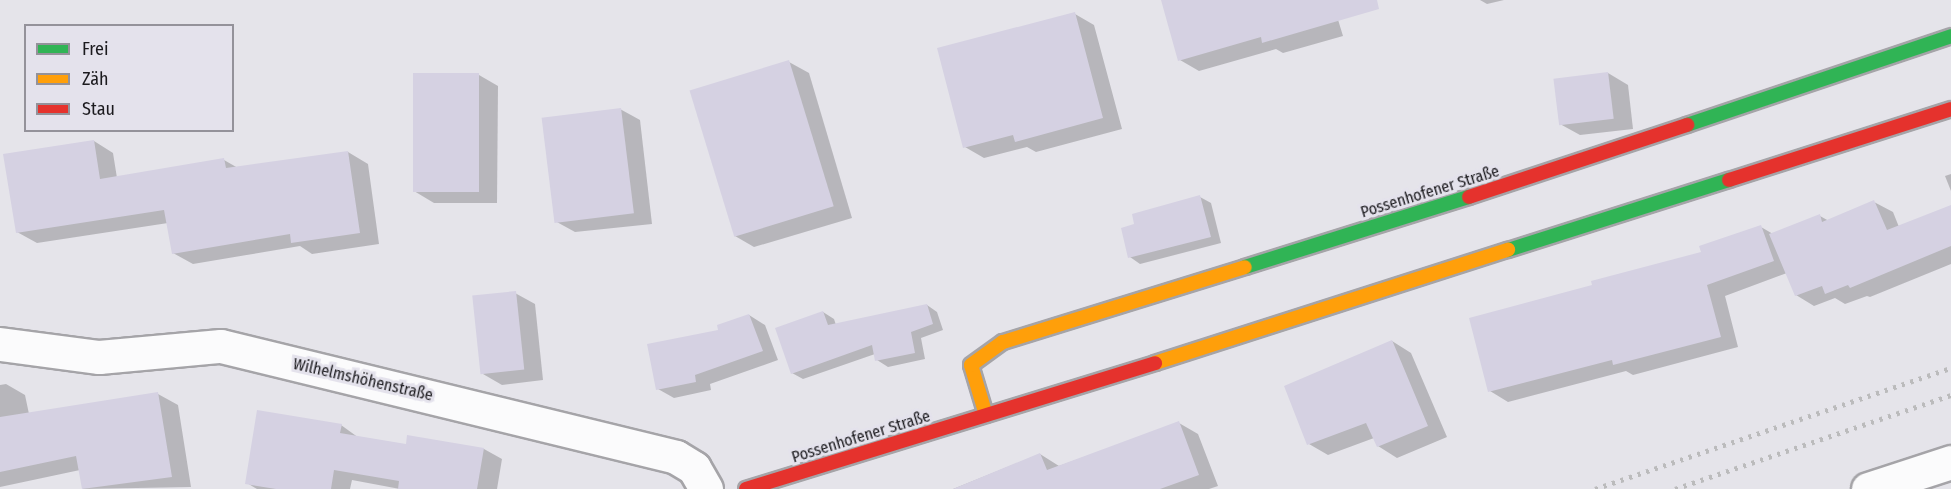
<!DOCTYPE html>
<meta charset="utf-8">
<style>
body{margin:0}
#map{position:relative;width:1951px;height:489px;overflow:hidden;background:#e5e4ea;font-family:"Fira Sans Condensed",sans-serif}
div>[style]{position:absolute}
.shadow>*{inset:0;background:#0003}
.building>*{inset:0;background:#d5d1e2;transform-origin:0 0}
.roads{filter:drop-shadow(2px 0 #a5a4a8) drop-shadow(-2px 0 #a5a4a8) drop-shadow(0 2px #a5a4a8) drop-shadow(0 -2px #a5a4a8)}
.street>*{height:33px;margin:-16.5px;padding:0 16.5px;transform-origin:16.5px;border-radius:16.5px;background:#fbfbfc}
.fast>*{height:14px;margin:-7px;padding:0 7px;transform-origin:7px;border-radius:7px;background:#30b455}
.slow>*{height:14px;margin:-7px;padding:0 7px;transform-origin:7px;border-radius:7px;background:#ff9f0a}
.jam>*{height:14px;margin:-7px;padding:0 7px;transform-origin:7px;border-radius:7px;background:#e5322d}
.rail>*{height:4.5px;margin-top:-2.25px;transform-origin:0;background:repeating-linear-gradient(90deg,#bbbbbc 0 3px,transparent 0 9px)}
span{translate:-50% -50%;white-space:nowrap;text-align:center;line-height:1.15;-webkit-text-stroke:6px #e4e2ec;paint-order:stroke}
.street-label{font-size:16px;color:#1b1a1e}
.legend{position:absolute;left:24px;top:24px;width:210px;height:108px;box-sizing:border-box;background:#e4e2ec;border:2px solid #94929a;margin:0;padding:8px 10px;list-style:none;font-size:18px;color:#1b1a1e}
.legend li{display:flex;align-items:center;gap:12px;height:30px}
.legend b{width:30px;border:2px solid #94929a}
</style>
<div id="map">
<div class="shadow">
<i style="clip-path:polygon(1162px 0,1332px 0,1343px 36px,1283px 53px,1276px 49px,1199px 71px,1180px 60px)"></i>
<i style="clip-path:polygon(1480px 0,1504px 0,1487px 4px)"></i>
<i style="clip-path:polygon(1075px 14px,1094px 25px,1122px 129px,1036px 152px,1027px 147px,984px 158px,965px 147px)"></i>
<i style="clip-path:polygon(789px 62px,809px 73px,852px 218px,754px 247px,735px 236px)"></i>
<i style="clip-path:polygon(1608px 73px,1628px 85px,1633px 129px,1580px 135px,1560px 124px)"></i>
<i style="clip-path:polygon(479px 75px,498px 86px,497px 203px,434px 203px,414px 191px)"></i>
<i style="clip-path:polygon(620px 109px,640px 120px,652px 224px,575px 232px,555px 221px)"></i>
<i style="clip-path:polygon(94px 141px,113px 153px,117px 178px,224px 160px,238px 168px,348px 152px,368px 164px,379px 244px,312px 254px,300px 246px,193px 264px,173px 253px,168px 223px,37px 243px,17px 232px)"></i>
<i style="clip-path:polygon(1951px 174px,1951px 191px,1945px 176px)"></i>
<i style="clip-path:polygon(1200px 197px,1211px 203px,1221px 243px,1140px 264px,1130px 257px,1136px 225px)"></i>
<i style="clip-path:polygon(1874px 202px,1893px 212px,1899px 227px,1951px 207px,1951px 264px,1870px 297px,1867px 296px,1845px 304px,1835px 298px,1814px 306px,1796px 295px,1787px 273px,1725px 296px,1738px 347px,1633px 375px,1626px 371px,1508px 402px,1490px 391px,1594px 286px,1703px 253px,1761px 227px,1773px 234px,1820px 216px,1829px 221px)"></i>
<i style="clip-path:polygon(515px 293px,535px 304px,543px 380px,502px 385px,483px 374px)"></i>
<i style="clip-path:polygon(927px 305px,937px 312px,943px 330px,921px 338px,925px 359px,888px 367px,877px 360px,875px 354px,803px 379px,792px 373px,823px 312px,834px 319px,836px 325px)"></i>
<i style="clip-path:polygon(749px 315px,765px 325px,778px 360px,710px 384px,711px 390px,674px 398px,658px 389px,720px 331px)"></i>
<i style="clip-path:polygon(1392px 341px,1411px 353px,1447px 437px,1397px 458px,1378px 446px,1374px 438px,1328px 455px,1309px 444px)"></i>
<i style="clip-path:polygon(6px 384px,25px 395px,29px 414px,158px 394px,178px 405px,191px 487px,83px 489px,80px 470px,0 487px,0 385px)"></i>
<i style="clip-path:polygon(1179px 423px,1198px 434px,1218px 486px,1209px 489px,953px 489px,1040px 454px,1059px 466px)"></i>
<i style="clip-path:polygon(341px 425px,359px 438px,407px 445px,484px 449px,502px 459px,497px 489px,400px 489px,352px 480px,350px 489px,257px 489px,247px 483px)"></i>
</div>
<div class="building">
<i style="clip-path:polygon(1161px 0,1377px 0,1379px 9px,1262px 43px,1261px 37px,1178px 61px)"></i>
<i style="clip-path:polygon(1075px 12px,1103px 118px,1015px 142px,1013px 135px,963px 148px,937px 48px)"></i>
<i style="left:789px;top:60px;width:153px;height:104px;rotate:73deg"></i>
<i style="left:1608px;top:72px;width:47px;height:55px;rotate:83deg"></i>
<i style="left:413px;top:73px;width:66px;height:119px"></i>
<i style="left:621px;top:108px;width:106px;height:80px;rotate:83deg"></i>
<i style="clip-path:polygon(94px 140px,100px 179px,224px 158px,226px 168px,348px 151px,360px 233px,291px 243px,290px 234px,172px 254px,164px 210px,16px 233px,3px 154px)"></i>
<i style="clip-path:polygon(1200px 195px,1211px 237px,1128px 258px,1121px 228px,1134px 224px,1132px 214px)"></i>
<i style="clip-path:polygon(1874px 200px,1887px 230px,1951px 205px,1951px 246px,1850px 288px,1848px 285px,1825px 294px,1822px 286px,1795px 296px,1769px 234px,1820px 214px,1822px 222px)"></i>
<i style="clip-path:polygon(1761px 225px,1774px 261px,1707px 285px,1721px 337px,1613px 365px,1612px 360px,1488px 392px,1469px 318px,1592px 285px,1591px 281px,1701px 252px,1699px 246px)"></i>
<i style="left:516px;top:291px;width:79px;height:44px;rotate:84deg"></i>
<i style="clip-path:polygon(927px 304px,933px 324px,911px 332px,915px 353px,875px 361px,872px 345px,791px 374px,775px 328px,823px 311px,828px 325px)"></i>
<i style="clip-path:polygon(749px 314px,763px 351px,695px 375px,696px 382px,656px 390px,647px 344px,718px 330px,717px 325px)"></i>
<i style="clip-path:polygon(1392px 340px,1428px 426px,1377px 447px,1366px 423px,1307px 445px,1284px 386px)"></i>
<i style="clip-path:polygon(158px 392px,172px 477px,82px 489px,76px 456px,0 472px,0 417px)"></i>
<i style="clip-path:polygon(257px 410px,342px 424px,340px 433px,406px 444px,407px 435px,484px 448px,477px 489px,398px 489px,399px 481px,334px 470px,331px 489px,276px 489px,245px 484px)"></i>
<i style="clip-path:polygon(1179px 421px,1199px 475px,1160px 489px,953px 489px,1040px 453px,1047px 470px)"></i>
</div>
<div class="roads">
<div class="street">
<i style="left:0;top:344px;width:100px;rotate:7.5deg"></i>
<i style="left:99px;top:357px;width:122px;rotate:-5.2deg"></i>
<i style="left:221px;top:346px;width:468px;rotate:13.7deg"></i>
<i style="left:676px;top:457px;width:21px;rotate:31deg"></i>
<i style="left:694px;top:468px;width:24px;rotate:60deg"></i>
<i style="left:1868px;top:489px;width:87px;rotate:-18deg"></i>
</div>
<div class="fast">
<i style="left:1687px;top:125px;width:279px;rotate:-18.6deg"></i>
<i style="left:1508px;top:250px;width:232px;rotate:-17.6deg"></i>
<i style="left:1245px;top:267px;width:235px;rotate:-17.4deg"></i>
</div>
<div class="slow">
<i style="left:1155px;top:363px;width:371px;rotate:-17.8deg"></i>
<i style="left:986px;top:415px;width:52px;rotate:-106.7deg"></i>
<i style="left:971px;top:365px;width:39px;rotate:-36deg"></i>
<i style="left:1003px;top:342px;width:253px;rotate:-17.2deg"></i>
</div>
<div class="jam">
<i style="left:1729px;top:180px;width:233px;rotate:-17.7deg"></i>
<i style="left:1469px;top:197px;width:230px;rotate:-18.3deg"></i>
<i style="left:746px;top:489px;width:428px;rotate:-17.1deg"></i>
</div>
</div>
<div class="rail">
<i style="left:1595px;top:489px;width:376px;rotate:-18.8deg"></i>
<i style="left:1675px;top:489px;width:292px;rotate:-18.8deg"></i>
</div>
<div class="street-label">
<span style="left:1430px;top:192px;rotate:-17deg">Possenhofener Straße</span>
<span style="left:363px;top:380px;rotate:13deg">Wilhelmshöhenstraße</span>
<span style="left:861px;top:437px;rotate:-17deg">Possenhofener Straße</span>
</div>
<ul class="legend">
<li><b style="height:8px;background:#30b455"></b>Frei</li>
<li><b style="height:8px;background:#ff9f0a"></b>Zäh</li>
<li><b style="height:8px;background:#e5322d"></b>Stau</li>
</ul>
</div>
